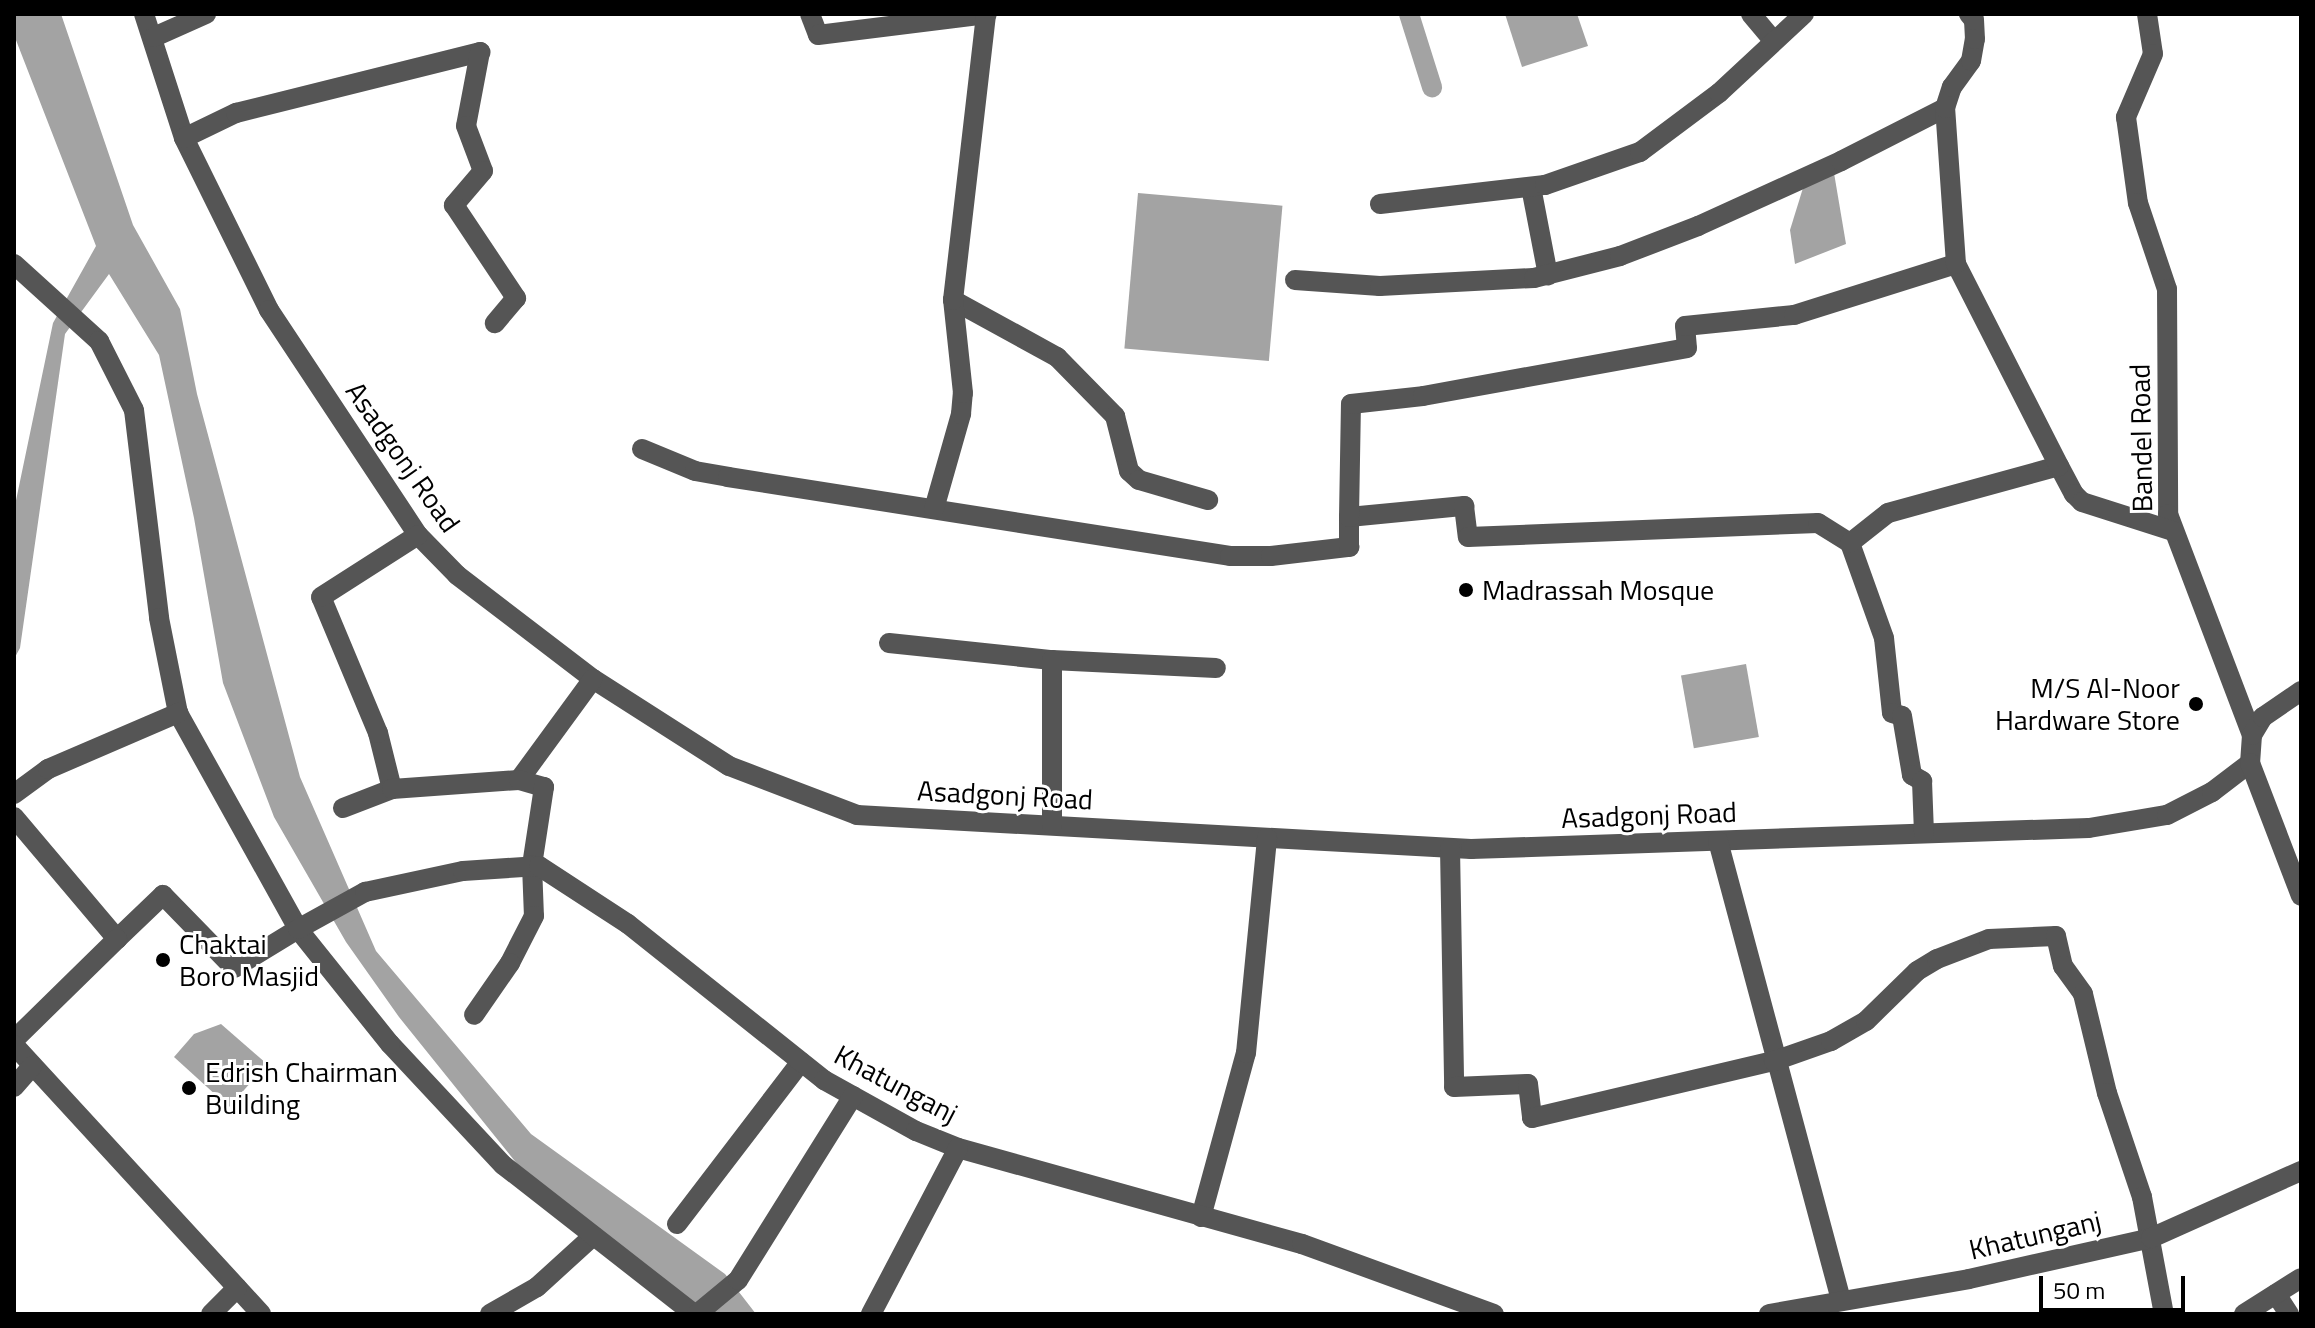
<!DOCTYPE html>
<style>
body{margin:0}
#map{position:relative;width:2315px;height:1328px;overflow:hidden;background:#fff;font-family:"Titillium Web",sans-serif}
div>[style]{position:absolute}
.water>*{inset:0;background:#a3a3a3;transform-origin:0 0}
.canal>*{height:20px;margin:-10px;padding:0 10px;transform-origin:10px;border-radius:10px;background:#a3a3a3}
.minor>*{height:20px;margin:-10px;padding:0 10px;transform-origin:10px;border-radius:10px;background:#555}
.dots>*{width:22px;height:22px;translate:-50% -50%;box-sizing:border-box;border:4px solid #fff;border-radius:50%}
span{translate:-50% -50%;white-space:nowrap;text-align:center;line-height:1.15;-webkit-text-stroke:6px #fff;paint-order:stroke}
.street-label{font-size:28px;color:#000}
.poi-label{font-size:28px;color:#000}
.left{translate:0 -50%;text-align:left}
.right{translate:-100% -50%;text-align:right}
.frame{position:absolute;inset:0;border:16px solid #000;pointer-events:none}
.scale{position:absolute;left:2039px;top:1276px;width:146px;height:36px;box-sizing:border-box;border:4px solid #000;border-top:0;padding-left:10px;font-size:24px;line-height:28px;white-space:nowrap;color:#000;-webkit-text-stroke:6px #fff;paint-order:stroke}
</style>
<div id="map">
<div class="water">
<i style="clip-path:polygon(14px 14px,61px 14px,133px 225px,180px 309px,197px 394px,300px 777px,376px 951px,531px 1134px,725px 1274px,756px 1314px,707px 1314px,526px 1175px,399px 1017px,346px 942px,274px 817px,223px 683px,194px 518px,159px 355px,109px 274px,65px 334px,20px 648px,14px 659px,14px 510px,53px 323px,96px 246px,14px 35px)"></i>
<i style="clip-path:polygon(1505px 14px,1577px 14px,1588px 46px,1522px 67px)"></i>
<i style="clip-path:polygon(1834px 173px,1846px 244px,1795px 264px,1790px 230px,1803px 188px)"></i>
<i style="left:1138px;top:193px;width:145px;height:156px;rotate:5deg"></i>
<i style="left:1746px;top:664px;width:74px;height:66px;rotate:80deg"></i>
<i style="clip-path:polygon(221px 1024px,267px 1064px,229px 1107px,174px 1057px,194px 1034px)"></i>
</div>
<div class="canal">
<i style="left:1409px;top:14px;width:77px;rotate:72.5deg"></i>
</div>
<div class="minor">
<i style="left:144px;top:14px;width:130px;rotate:72.1deg"></i>
<i style="left:184px;top:138px;width:192px;rotate:63.7deg"></i>
<i style="left:269px;top:310px;width:270px;rotate:56.5deg"></i>
<i style="left:418px;top:535px;width:56px;rotate:45.7deg"></i>
<i style="left:457px;top:575px;width:171px;rotate:37.4deg"></i>
<i style="left:593px;top:679px;width:161px;rotate:32.6deg"></i>
<i style="left:729px;top:766px;width:137px;rotate:20.9deg"></i>
<i style="left:857px;top:815px;width:615px;rotate:3.17deg"></i>
<i style="left:1471px;top:849px;width:618px;rotate:-1.95deg"></i>
<i style="left:2089px;top:828px;width:79px;rotate:-9.5deg"></i>
<i style="left:2167px;top:815px;width:51px;rotate:-27.1deg"></i>
<i style="left:2212px;top:792px;width:48px;rotate:-37.3deg"></i>
<i style="left:810px;top:14px;width:22px;rotate:69deg"></i>
<i style="left:818px;top:35px;width:170px;rotate:-7.1deg"></i>
<i style="left:1751px;top:14px;width:35px;rotate:50deg"></i>
<i style="left:2147px;top:14px;width:40px;rotate:81.5deg"></i>
<i style="left:2153px;top:54px;width:69px;rotate:113.2deg"></i>
<i style="left:2126px;top:117px;width:87px;rotate:82.1deg"></i>
<i style="left:2138px;top:203px;width:91px;rotate:71.4deg"></i>
<i style="left:2167px;top:289px;width:225px;rotate:89.7deg"></i>
<i style="left:2168px;top:514px;width:236px;rotate:69.2deg"></i>
<i style="left:2252px;top:735px;width:28px;rotate:94deg"></i>
<i style="left:2250px;top:763px;width:142px;rotate:69deg"></i>
<i style="left:154px;top:37px;width:57px;rotate:-23.9deg"></i>
<i style="left:184px;top:138px;width:58px;rotate:-25.7deg"></i>
<i style="left:236px;top:113px;width:252px;rotate:-14deg"></i>
<i style="left:480px;top:52px;width:75px;rotate:100.7deg"></i>
<i style="left:466px;top:126px;width:48px;rotate:69.3deg"></i>
<i style="left:483px;top:171px;width:45px;rotate:130.5deg"></i>
<i style="left:454px;top:205px;width:112px;rotate:56.3deg"></i>
<i style="left:516px;top:298px;width:33px;rotate:130deg"></i>
<i style="left:1531px;top:187px;width:90px;rotate:79.1deg"></i>
<i style="left:1380px;top:204px;width:166px;rotate:-6.6deg"></i>
<i style="left:1545px;top:185px;width:101px;rotate:-19.2deg"></i>
<i style="left:1640px;top:152px;width:99px;rotate:-36.8deg"></i>
<i style="left:1719px;top:93px;width:116px;rotate:-42.9deg"></i>
<i style="left:14px;top:264px;width:115px;rotate:42.2deg"></i>
<i style="left:99px;top:341px;width:77px;rotate:63.1deg"></i>
<i style="left:134px;top:410px;width:209px;rotate:83.1deg"></i>
<i style="left:159px;top:618px;width:97px;rotate:78.7deg"></i>
<i style="left:178px;top:713px;width:247px;rotate:60.9deg"></i>
<i style="left:298px;top:929px;width:75px;rotate:148.6deg"></i>
<i style="left:234px;top:968px;width:102px;rotate:-134.2deg"></i>
<i style="left:163px;top:895px;width:64px;rotate:136.3deg"></i>
<i style="left:1295px;top:280px;width:85px;rotate:4deg"></i>
<i style="left:1380px;top:286px;width:154px;rotate:-3deg"></i>
<i style="left:1534px;top:278px;width:89px;rotate:-14.3deg"></i>
<i style="left:1620px;top:256px;width:84px;rotate:-21deg"></i>
<i style="left:1698px;top:226px;width:157px;rotate:-24.4deg"></i>
<i style="left:1841px;top:161px;width:117px;rotate:-27deg"></i>
<i style="left:953px;top:300px;width:119px;rotate:28.7deg"></i>
<i style="left:1057px;top:357px;width:83px;rotate:45.5deg"></i>
<i style="left:1115px;top:416px;width:57px;rotate:75.7deg"></i>
<i style="left:1129px;top:471px;width:13px;rotate:42deg"></i>
<i style="left:1139px;top:480px;width:72px;rotate:16.2deg"></i>
<i style="left:642px;top:449px;width:57px;rotate:22.5deg"></i>
<i style="left:695px;top:471px;width:34px;rotate:10deg"></i>
<i style="left:728px;top:477px;width:508px;rotate:8.94deg"></i>
<i style="left:1230px;top:556px;width:41px"></i>
<i style="left:1271px;top:556px;width:79px;rotate:-6.6deg"></i>
<i style="left:1349px;top:547px;width:30px;rotate:-90deg"></i>
<i style="left:1349px;top:517px;width:116px;rotate:-5.5deg"></i>
<i style="left:1464px;top:506px;width:31px;rotate:83deg"></i>
<i style="left:1468px;top:537px;width:350px;rotate:-2.3deg"></i>
<i style="left:1818px;top:523px;width:38px;rotate:32deg"></i>
<i style="left:1850px;top:543px;width:101px;rotate:70.3deg"></i>
<i style="left:1884px;top:638px;width:75px;rotate:83.9deg"></i>
<i style="left:1892px;top:713px;width:10px;rotate:17deg"></i>
<i style="left:1902px;top:716px;width:60px;rotate:80.4deg"></i>
<i style="left:1912px;top:775px;width:12px;rotate:31deg"></i>
<i style="left:1922px;top:781px;width:52px;rotate:87.8deg"></i>
<i style="left:2059px;top:466px;width:32px;rotate:62deg"></i>
<i style="left:2074px;top:494px;width:11px;rotate:45deg"></i>
<i style="left:2082px;top:502px;width:96px;rotate:17.7deg"></i>
<i style="left:934px;top:509px;width:99px;rotate:-74.1deg"></i>
<i style="left:961px;top:414px;width:21px;rotate:-85deg"></i>
<i style="left:963px;top:393px;width:94px;rotate:-96.1deg"></i>
<i style="left:953px;top:300px;width:288px;rotate:-83.4deg"></i>
<i style="left:1349px;top:517px;width:113px;rotate:-89deg"></i>
<i style="left:1351px;top:404px;width:72px;rotate:-6.3deg"></i>
<i style="left:1423px;top:396px;width:268px;rotate:-10.3deg"></i>
<i style="left:1687px;top:348px;width:22px;rotate:-95deg"></i>
<i style="left:1685px;top:326px;width:110px;rotate:-5.8deg"></i>
<i style="left:1794px;top:315px;width:170px;rotate:-17.5deg"></i>
<i style="left:1850px;top:543px;width:48px;rotate:-38.3deg"></i>
<i style="left:1888px;top:513px;width:177px;rotate:-15.4deg"></i>
<i style="left:2059px;top:466px;width:227px;rotate:-117deg"></i>
<i style="left:1956px;top:264px;width:156px;rotate:-94deg"></i>
<i style="left:1945px;top:108px;width:22px;rotate:-72deg"></i>
<i style="left:1952px;top:87px;width:32px;rotate:-54deg"></i>
<i style="left:1971px;top:61px;width:22px;rotate:-80deg"></i>
<i style="left:1975px;top:39px;width:19px;rotate:-93deg"></i>
<i style="left:1974px;top:20px;width:8px;rotate:-130deg"></i>
<i style="left:889px;top:643px;width:164px;rotate:6deg"></i>
<i style="left:1052px;top:660px;width:164px;rotate:2.8deg"></i>
<i style="left:1052px;top:660px;width:165px;rotate:90deg"></i>
<i style="left:2252px;top:735px;width:21px;rotate:-59deg"></i>
<i style="left:2263px;top:717px;width:46px;rotate:-34.4deg"></i>
<i style="left:519px;top:780px;width:125px;rotate:-53.8deg"></i>
<i style="left:392px;top:789px;width:58px;rotate:-104deg"></i>
<i style="left:378px;top:733px;width:147px;rotate:-112.7deg"></i>
<i style="left:321px;top:597px;width:115px;rotate:-32.6deg"></i>
<i style="left:14px;top:794px;width:42px;rotate:-36.3deg"></i>
<i style="left:48px;top:769px;width:142px;rotate:-23.3deg"></i>
<i style="left:343px;top:808px;width:53px;rotate:-21.2deg"></i>
<i style="left:392px;top:789px;width:127px;rotate:-4.1deg"></i>
<i style="left:519px;top:780px;width:26px;rotate:16deg"></i>
<i style="left:544px;top:787px;width:79px;rotate:98.7deg"></i>
<i style="left:532px;top:865px;width:51px;rotate:87.8deg"></i>
<i style="left:534px;top:916px;width:53px;rotate:117.1deg"></i>
<i style="left:510px;top:963px;width:63px;rotate:124.7deg"></i>
<i style="left:14px;top:817px;width:160px;rotate:49.8deg"></i>
<i style="left:117px;top:939px;width:144px;rotate:135.6deg"></i>
<i style="left:1718px;top:841px;width:476px;rotate:75deg"></i>
<i style="left:1450px;top:848px;width:239px;rotate:89deg"></i>
<i style="left:1454px;top:1087px;width:74px;rotate:-2.3deg"></i>
<i style="left:1528px;top:1084px;width:34px;rotate:83deg"></i>
<i style="left:1532px;top:1118px;width:249px;rotate:-13.3deg"></i>
<i style="left:1774px;top:1061px;width:60px;rotate:-19.3deg"></i>
<i style="left:1831px;top:1041px;width:40px;rotate:-29.7deg"></i>
<i style="left:1866px;top:1021px;width:71px;rotate:-44.4deg"></i>
<i style="left:1917px;top:971px;width:23px;rotate:-31deg"></i>
<i style="left:1937px;top:959px;width:56px;rotate:-21deg"></i>
<i style="left:1989px;top:939px;width:67px;rotate:-2.6deg"></i>
<i style="left:2056px;top:936px;width:31px;rotate:77deg"></i>
<i style="left:2063px;top:966px;width:34px;rotate:54deg"></i>
<i style="left:2083px;top:994px;width:102px;rotate:76.4deg"></i>
<i style="left:2107px;top:1093px;width:110px;rotate:71.4deg"></i>
<i style="left:2142px;top:1197px;width:119px;rotate:79.4deg"></i>
<i style="left:14px;top:1045px;width:365px;rotate:47.4deg"></i>
<i style="left:14px;top:1087px;width:28px;rotate:-49deg"></i>
<i style="left:1201px;top:1217px;width:170px;rotate:-74.7deg"></i>
<i style="left:1246px;top:1053px;width:216px;rotate:-84.4deg"></i>
<i style="left:677px;top:1224px;width:204px;rotate:-52.6deg"></i>
<i style="left:2276px;top:1294px;width:24px;rotate:57deg"></i>
<i style="left:211px;top:1314px;width:37px;rotate:-45deg"></i>
<i style="left:490px;top:1314px;width:54px;rotate:-29.9deg"></i>
<i style="left:537px;top:1287px;width:76px;rotate:-42.3deg"></i>
<i style="left:694px;top:1314px;width:242px;rotate:-142deg"></i>
<i style="left:503px;top:1165px;width:166px;rotate:-133deg"></i>
<i style="left:390px;top:1044px;width:147px;rotate:-128.7deg"></i>
<i style="left:298px;top:929px;width:77px;rotate:-28.9deg"></i>
<i style="left:365px;top:892px;width:100px;rotate:-12.1deg"></i>
<i style="left:463px;top:871px;width:76px;rotate:-3.8deg"></i>
<i style="left:539px;top:866px;width:106px;rotate:33.1deg"></i>
<i style="left:628px;top:924px;width:251px;rotate:38.5deg"></i>
<i style="left:824px;top:1080px;width:105px;rotate:29deg"></i>
<i style="left:916px;top:1131px;width:45px;rotate:22deg"></i>
<i style="left:958px;top:1148px;width:357px;rotate:15.6deg"></i>
<i style="left:1302px;top:1244px;width:204px;rotate:20deg"></i>
<i style="left:697px;top:1314px;width:53px;rotate:-39.7deg"></i>
<i style="left:738px;top:1280px;width:217px;rotate:-58deg"></i>
<i style="left:871px;top:1314px;width:187px;rotate:-62.3deg"></i>
<i style="left:1769px;top:1314px;width:203px;rotate:-9.9deg"></i>
<i style="left:1969px;top:1279px;width:187px;rotate:-12.7deg"></i>
<i style="left:2151px;top:1238px;width:164px;rotate:-24.1deg"></i>
<i style="left:2244px;top:1314px;width:67px;rotate:-32.3deg"></i>
</div>
<div class="dots">
<i style="left:1466px;top:590px;background:#000"></i>
<i style="left:2196px;top:704px;background:#000"></i>
<i style="left:163px;top:960px;background:#000"></i>
<i style="left:189px;top:1088px;background:#000"></i>
</div>
<div class="street-label">
<span style="left:2141px;top:438px;rotate:-91deg">Bandel Road</span>
<span style="left:403px;top:457px;rotate:55deg">Asadgonj Road</span>
<span style="left:1005px;top:795px;rotate:3deg">Asadgonj Road</span>
<span style="left:1649px;top:815px;rotate:-2deg">Asadgonj Road</span>
<span style="left:896px;top:1084px;rotate:28deg">Khatunganj</span>
<span style="left:2035px;top:1235px;rotate:-13deg">Khatunganj</span>
</div>
<div class="poi-label">
<span class="left" style="left:1482px;top:590px">Madrassah Mosque</span>
<span class="right" style="left:2180px;top:704px">M/S Al-Noor<br>Hardware Store</span>
<span class="left" style="left:179px;top:960px">Chaktai<br>Boro Masjid</span>
<span class="left" style="left:205px;top:1088px">Edrish Chairman<br>Building</span>
</div>
<div class="frame"></div>
<div class="scale">50 m</div>
</div>
